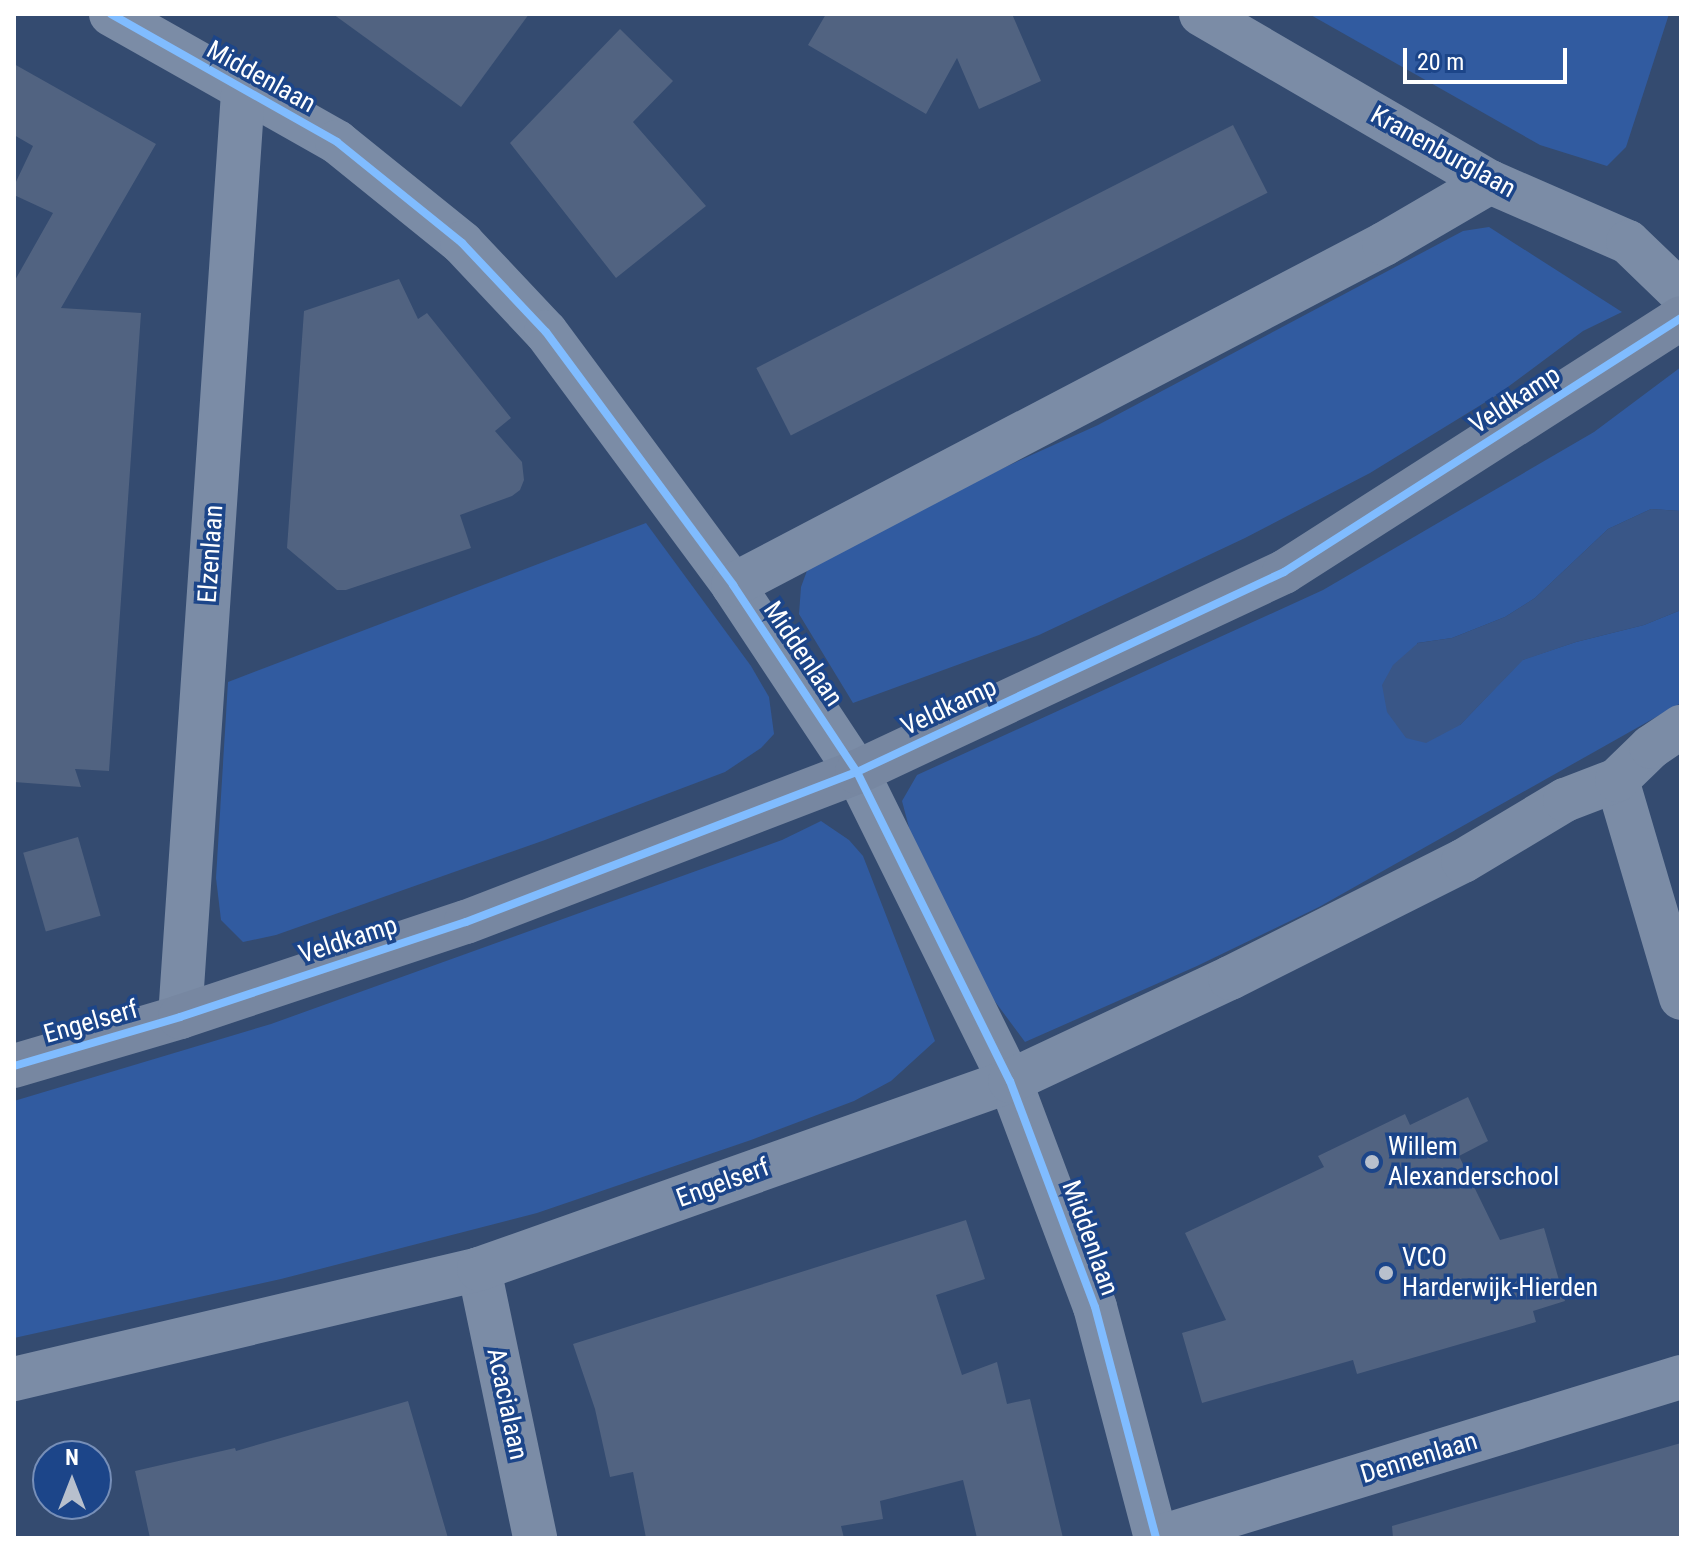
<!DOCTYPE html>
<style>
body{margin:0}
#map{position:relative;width:1695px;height:1552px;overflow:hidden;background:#344b70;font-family:"Roboto Condensed",sans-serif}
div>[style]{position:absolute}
.green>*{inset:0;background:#315ba0}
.water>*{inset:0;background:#395687}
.building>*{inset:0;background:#516381;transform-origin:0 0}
.street>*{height:44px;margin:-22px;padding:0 22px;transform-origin:22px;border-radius:22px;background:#7b8ca6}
.secondary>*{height:44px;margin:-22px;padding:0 22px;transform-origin:22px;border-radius:22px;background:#7787a1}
.cycleway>*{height:8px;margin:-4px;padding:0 4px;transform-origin:4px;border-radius:4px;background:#80bcff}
.dots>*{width:22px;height:22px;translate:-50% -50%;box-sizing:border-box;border:4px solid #1c4589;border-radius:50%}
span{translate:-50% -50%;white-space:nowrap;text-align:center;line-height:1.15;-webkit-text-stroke:7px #1c4589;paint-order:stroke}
.street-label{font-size:26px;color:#fff}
.poi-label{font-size:26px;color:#fff}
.left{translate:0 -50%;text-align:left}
.frame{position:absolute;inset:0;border:16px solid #fff;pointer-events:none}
.north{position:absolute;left:32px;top:1440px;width:80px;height:80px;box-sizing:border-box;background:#1c4589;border:2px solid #778fb8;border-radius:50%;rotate:0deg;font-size:22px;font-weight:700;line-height:32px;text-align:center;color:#fff}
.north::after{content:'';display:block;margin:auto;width:28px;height:36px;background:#b8c0cd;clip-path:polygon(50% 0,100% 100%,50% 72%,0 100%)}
.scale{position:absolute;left:1403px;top:48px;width:164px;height:36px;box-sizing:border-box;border:4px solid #fff;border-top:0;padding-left:10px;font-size:24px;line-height:28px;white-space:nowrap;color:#fff;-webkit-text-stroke:6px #1c4589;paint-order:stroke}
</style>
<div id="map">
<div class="green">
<i style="clip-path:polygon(1309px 14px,1669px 14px,1626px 147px,1607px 166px,1540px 145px)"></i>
<i style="clip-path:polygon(1489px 227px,1622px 312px,1583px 331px,1497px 395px,1370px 473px,1245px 538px,1039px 635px,853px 703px,799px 614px,801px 587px,808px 568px,963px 486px,1098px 425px,1463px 231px)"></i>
<i style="clip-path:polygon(1681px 367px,1681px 511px,1651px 509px,1608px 529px,1535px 598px,1505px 617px,1452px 638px,1417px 643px,1460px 725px,1522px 660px,1576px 642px,1644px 625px,1681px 610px,1681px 703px,1319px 907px,1197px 966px,1025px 1042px,982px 984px,911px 835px,902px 801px,917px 775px,1323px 590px,1594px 432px)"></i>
<i style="clip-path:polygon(646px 523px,751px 666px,769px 697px,774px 734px,761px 748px,725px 772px,545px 840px,276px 935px,243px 942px,221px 920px,216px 878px,228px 682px)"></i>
<i style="clip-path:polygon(821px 821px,849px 840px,863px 856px,935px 1041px,891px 1081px,854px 1101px,751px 1140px,537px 1213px,281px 1279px,14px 1338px,14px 1101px,271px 1024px,782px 840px)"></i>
</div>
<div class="water">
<i style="clip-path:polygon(1651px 509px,1681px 511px,1681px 610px,1644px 625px,1576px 642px,1523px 660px,1460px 725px,1426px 743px,1406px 738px,1387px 712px,1382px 685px,1393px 665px,1418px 643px,1452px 638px,1505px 617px,1535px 598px,1608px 529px)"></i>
</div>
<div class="building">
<i style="clip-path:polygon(333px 14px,529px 14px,461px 107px)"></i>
<i style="clip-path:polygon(826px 14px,1012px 14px,1041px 81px,979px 109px,957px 58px,926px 114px,808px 45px)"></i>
<i style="clip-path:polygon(620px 29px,673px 81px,633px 122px,706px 206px,616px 278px,510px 143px)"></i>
<i style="clip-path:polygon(14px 64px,156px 144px,61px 308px,141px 313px,109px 771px,75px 769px,81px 787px,14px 782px,14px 282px,53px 213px,14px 195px,14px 186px,33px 146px,14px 135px)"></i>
<i style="left:1233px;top:125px;width:76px;height:535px;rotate:63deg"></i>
<i style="clip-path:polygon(399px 279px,418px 319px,427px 313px,511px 418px,495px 431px,522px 462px,524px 480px,520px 490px,512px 496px,460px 515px,471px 548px,346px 590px,337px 590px,287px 548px,304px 311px)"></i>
<i style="left:78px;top:837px;width:82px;height:57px;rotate:74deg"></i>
<i style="clip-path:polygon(1468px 1097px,1488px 1141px,1459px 1156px,1500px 1240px,1544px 1228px,1565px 1301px,1533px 1311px,1536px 1322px,1357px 1374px,1353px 1360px,1202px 1403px,1182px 1333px,1226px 1320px,1185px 1233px,1324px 1167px,1318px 1156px,1405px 1114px,1410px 1125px)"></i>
<i style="clip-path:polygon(966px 1220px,985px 1279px,936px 1295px,962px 1375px,997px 1362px,1007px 1404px,1030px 1399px,1063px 1538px,977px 1538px,963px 1480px,880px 1501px,883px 1519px,841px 1526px,844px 1538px,646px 1538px,633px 1472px,610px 1477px,595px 1409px,573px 1344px)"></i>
<i style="clip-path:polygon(408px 1401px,448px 1538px,150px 1538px,135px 1471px,235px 1448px,236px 1451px)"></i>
<i style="clip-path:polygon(1681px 1443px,1681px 1538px,1393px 1538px,1392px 1526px)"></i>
</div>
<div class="street">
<i style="left:111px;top:14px;width:260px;rotate:29.5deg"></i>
<i style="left:337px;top:142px;width:161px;rotate:38.9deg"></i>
<i style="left:462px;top:243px;width:122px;rotate:46.7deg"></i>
<i style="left:546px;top:332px;width:315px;rotate:53.5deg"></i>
<i style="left:733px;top:585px;width:224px;rotate:56.5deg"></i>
<i style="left:857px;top:772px;width:345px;rotate:63.7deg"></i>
<i style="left:1010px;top:1081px;width:241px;rotate:69.4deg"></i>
<i style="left:1095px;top:1307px;width:239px;rotate:75.2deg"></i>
<i style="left:1201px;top:14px;width:334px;rotate:30.2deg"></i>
<i style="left:1490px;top:182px;width:150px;rotate:23.5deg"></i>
<i style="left:1628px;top:242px;width:74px;rotate:43.9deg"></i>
<i style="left:733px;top:585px;width:735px;rotate:-27.65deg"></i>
<i style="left:1384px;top:244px;width:123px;rotate:-30.3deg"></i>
<i style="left:1617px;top:780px;width:227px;rotate:73.6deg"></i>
<i style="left:180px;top:1017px;width:927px;rotate:-86.1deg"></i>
<i style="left:479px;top:1269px;width:275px;rotate:78.2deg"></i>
<i style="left:14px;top:1379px;width:478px;rotate:-13.3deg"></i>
<i style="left:479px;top:1269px;width:563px;rotate:-19.5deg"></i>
<i style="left:1010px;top:1081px;width:243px;rotate:-25.1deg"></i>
<i style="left:1230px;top:978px;width:261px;rotate:-26.7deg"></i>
<i style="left:1463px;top:861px;width:119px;rotate:-30.9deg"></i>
<i style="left:1565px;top:800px;width:56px;rotate:-21deg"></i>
<i style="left:1617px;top:780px;width:47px;rotate:-44.1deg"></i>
<i style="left:1651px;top:747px;width:36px;rotate:-34deg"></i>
<i style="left:1157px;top:1538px;width:548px;rotate:-17.08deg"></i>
</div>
<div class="secondary">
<i style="left:14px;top:1066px;width:173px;rotate:-16.4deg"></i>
<i style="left:180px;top:1017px;width:301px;rotate:-18.4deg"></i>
<i style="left:466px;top:922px;width:419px;rotate:-21deg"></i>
<i style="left:857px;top:772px;width:472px;rotate:-25.1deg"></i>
<i style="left:1284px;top:572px;width:471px;rotate:-32.6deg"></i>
</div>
<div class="cycleway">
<i style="left:111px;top:14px;width:260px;rotate:29.5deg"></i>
<i style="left:337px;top:142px;width:161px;rotate:38.9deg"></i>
<i style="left:462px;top:243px;width:122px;rotate:46.7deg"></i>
<i style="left:546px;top:332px;width:315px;rotate:53.5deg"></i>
<i style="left:733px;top:585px;width:224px;rotate:56.5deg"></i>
<i style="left:857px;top:772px;width:345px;rotate:63.7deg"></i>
<i style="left:1010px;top:1081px;width:241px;rotate:69.4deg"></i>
<i style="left:1095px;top:1307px;width:239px;rotate:75.2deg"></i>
<i style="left:14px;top:1066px;width:173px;rotate:-16.4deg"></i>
<i style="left:180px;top:1017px;width:301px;rotate:-18.4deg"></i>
<i style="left:466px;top:922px;width:419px;rotate:-21deg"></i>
<i style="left:857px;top:772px;width:472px;rotate:-25.1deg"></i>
<i style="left:1284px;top:572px;width:471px;rotate:-32.6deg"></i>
</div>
<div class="dots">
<i style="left:1372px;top:1162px;background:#b8c0cd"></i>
<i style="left:1386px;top:1273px;background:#b8c0cd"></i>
</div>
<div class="street-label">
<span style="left:261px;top:77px;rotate:29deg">Middenlaan</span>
<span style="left:1443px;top:152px;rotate:29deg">Kranenburglaan</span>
<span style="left:1515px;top:400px;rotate:-33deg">Veldkamp</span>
<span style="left:211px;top:554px;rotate:-86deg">Elzenlaan</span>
<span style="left:803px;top:654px;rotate:56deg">Middenlaan</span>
<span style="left:949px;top:707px;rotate:-25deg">Veldkamp</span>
<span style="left:348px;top:940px;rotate:-18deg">Veldkamp</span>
<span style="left:91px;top:1022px;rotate:-16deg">Engelserf</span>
<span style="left:723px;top:1183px;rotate:-20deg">Engelserf</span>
<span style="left:1090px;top:1238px;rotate:70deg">Middenlaan</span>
<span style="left:507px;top:1404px;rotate:78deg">Acacialaan</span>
<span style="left:1419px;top:1458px;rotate:-17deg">Dennenlaan</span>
</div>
<div class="poi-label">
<span class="left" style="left:1388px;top:1162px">Willem<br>Alexanderschool</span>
<span class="left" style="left:1402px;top:1273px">VCO<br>Harderwijk-Hierden</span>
</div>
<div class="frame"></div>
<div class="north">N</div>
<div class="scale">20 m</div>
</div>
